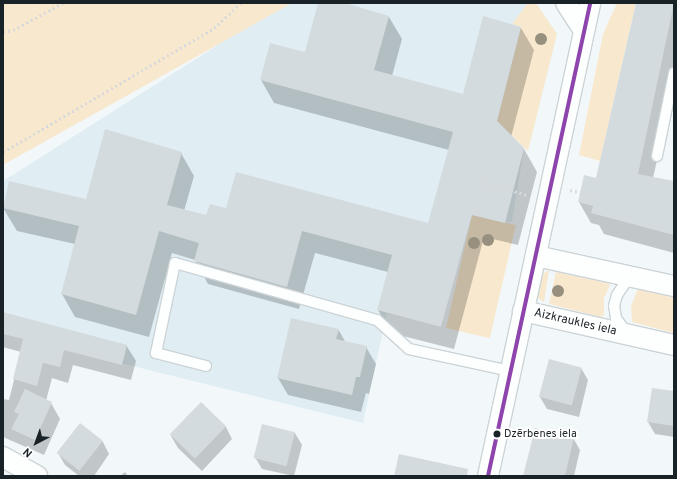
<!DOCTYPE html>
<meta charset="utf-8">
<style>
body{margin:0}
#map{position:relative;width:677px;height:479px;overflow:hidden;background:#f2f8fa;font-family:Overpass,sans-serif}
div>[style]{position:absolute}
.built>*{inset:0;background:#e0eef3}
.green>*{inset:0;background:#f8e8ce;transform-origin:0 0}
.shadow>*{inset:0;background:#0003}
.building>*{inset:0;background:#d4dbdf;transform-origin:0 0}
.path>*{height:2.5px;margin-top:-1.25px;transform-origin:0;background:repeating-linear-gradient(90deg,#d8d9da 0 2px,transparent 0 5px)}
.roads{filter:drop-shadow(1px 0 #ccd4d7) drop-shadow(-1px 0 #ccd4d7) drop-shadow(0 1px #ccd4d7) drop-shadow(0 -1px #ccd4d7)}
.lane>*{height:10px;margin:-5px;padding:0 5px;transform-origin:5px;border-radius:5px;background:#fdfefe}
.street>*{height:20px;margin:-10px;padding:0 10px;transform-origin:10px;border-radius:10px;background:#fdfefe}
.bus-1>*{height:4px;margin:-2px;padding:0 2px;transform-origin:2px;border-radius:2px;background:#8e44ad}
.trees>*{width:12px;height:12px;margin:-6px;border-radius:50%;background:#97907f}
.dots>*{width:11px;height:11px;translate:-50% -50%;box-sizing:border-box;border:2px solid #fff;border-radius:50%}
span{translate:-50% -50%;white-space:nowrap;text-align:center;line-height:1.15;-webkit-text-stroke:4px #fff;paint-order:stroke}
.bus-label{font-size:11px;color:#192227}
.left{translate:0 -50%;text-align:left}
.street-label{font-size:12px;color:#192227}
.frame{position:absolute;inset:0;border:4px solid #192227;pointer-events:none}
.north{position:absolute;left:16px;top:423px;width:40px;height:40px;-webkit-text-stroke:3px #fff;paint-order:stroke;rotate:221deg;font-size:11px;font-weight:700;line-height:16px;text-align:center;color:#192227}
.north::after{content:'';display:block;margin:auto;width:14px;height:18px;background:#192227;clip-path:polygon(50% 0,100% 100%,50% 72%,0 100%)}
</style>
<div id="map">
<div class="built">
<i style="clip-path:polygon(271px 3px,536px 3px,557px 34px,497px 121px,524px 148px,512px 221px,505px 223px,472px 215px,441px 327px,387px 313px,363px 423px,3px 334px,3px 181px,221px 43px)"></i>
</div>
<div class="green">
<i style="clip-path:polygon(3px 3px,292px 3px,3px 165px)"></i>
<i style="clip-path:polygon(528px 3px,536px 3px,557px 34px,528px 151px,497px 121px,521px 27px,512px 24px)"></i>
<i style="clip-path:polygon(617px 3px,636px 3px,602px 152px,603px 162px,579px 155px,603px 34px)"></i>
<i style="left:472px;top:215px;width:45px;height:116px;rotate:13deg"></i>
<i style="clip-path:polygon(549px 270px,544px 302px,537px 297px,538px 277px)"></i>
<i style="clip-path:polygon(556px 272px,608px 283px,610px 285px,604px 298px,604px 315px,601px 317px,549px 304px)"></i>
<i style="clip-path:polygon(640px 289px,674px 298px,674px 333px,632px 322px,631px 306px,637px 291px)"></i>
</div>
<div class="shadow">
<i style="clip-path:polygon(319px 3px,342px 3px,389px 17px,402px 39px,392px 76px,463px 95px,521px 28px,534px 50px,511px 137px,524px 149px,537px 172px,518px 245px,484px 237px,454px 349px,391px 333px,378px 310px,388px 272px,315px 253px,299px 309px,208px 284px,195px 260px,172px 253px,149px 337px,75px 317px,62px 294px,75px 244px,17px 231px,3px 208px,87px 200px,181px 153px,194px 176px,184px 211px,207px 217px,227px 210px,429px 224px,449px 150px,274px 103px,261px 80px,305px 53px)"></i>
<i style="clip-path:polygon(637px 3px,674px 3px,674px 85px,653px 178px,674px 182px,674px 253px,604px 234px,599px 225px,591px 223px,579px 202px,585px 176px,596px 180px)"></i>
<i style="clip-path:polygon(3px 313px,126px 345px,136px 361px,131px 380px,73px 365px,68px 383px,52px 378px,46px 401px,51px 403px,60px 419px,44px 455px,3px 437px,3px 399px,9px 400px,21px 352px,3px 347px)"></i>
<i style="clip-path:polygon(338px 329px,346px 343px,366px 347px,376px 364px,369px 394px,366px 393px,361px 412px,288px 395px,278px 378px)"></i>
<i style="clip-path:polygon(581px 368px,588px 380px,579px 417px,547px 409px,540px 397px)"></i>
<i style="clip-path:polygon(653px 389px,674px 393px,674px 437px,655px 434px,648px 422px)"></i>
<i style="clip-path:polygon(201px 404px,226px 427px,232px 439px,202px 471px,178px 448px,171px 436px)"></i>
<i style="clip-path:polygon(80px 425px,103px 442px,109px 454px,94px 476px,79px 476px,65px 465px,58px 453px)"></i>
<i style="clip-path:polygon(262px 425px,295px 433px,302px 445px,294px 476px,262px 469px,255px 457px)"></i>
<i style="clip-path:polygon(573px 438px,580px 450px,574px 476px,525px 476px)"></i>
<i style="clip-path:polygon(125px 472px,128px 476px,120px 476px)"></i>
</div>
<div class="building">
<i style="clip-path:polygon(318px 3px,345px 3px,389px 16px,374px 70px,463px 94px,483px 16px,521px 27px,497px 121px,524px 148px,505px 223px,472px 215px,441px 327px,377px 310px,392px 255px,302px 231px,287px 287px,194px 261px,199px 243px,159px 231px,136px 315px,61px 294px,79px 226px,3px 208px,9px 181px,86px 199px,105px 129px,182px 152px,167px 205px,206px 215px,210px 204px,226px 208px,236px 172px,428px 223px,453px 132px,260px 80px,270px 43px,305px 52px)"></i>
<i style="clip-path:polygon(636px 3px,674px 3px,638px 174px,674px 181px,674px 235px,591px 213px,593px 206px,578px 202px,584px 175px,596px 178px)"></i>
<i style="clip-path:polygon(3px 312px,127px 345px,122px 365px,64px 350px,60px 367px,43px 363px,37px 386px,13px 379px,23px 339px,3px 334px)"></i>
<i style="clip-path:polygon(291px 318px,339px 329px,336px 339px,367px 346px,360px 377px,356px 377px,352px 395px,277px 378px)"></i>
<i style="left:549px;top:359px;width:34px;height:39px;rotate:15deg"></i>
<i style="clip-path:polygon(652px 388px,674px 391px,674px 426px,647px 422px)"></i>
<i style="clip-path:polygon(25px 389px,52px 402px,35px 440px,11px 429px,19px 414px,14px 412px)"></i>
<i style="left:201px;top:402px;width:35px;height:45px;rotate:44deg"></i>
<i style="left:80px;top:423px;width:29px;height:38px;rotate:38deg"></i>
<i style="left:262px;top:424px;width:34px;height:35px;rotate:14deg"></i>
<i style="clip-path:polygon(535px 428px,574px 437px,565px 476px,523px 476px)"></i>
<i style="clip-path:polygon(399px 454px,468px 469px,467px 476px,394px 476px)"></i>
</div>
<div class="path">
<i style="left:3px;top:32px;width:10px;rotate:-11deg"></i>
<i style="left:13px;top:30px;width:57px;rotate:-28.4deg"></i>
<i style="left:3px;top:152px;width:245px;rotate:-30.4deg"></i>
<i style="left:214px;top:28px;width:37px;rotate:-43deg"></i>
<i style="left:481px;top:182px;width:49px;rotate:15.5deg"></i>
<i style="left:570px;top:190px;width:26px;rotate:13deg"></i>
</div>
<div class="roads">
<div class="lane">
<i style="left:657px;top:156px;width:85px;rotate:-78.4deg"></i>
<i style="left:626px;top:332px;width:17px;rotate:-126deg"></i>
<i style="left:616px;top:318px;width:12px;rotate:-99deg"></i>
<i style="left:614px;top:306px;width:11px;rotate:-75deg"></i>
<i style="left:617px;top:295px;width:14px;rotate:-56deg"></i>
<i style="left:625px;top:283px;width:11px;rotate:-22deg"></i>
<i style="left:206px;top:366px;width:52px;rotate:-165.4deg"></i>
<i style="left:156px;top:353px;width:92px;rotate:-78.1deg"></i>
<i style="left:175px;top:263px;width:210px;rotate:15.8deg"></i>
<i style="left:377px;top:320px;width:43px;rotate:42.2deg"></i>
<i style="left:409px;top:349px;width:103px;rotate:12.3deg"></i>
</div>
<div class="street">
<i style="left:566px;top:3px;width:31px;rotate:57deg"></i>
<i style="left:536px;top:256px;width:141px;rotate:12.3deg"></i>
<i style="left:523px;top:311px;width:155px;rotate:12.7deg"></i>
<i style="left:3px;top:457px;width:39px;rotate:29deg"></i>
<i style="left:488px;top:476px;width:484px;rotate:-77.8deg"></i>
</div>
</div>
<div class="bus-1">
<i style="left:488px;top:476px;width:484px;rotate:-77.8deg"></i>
</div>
<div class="trees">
<i style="left:541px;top:39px"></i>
<i style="left:488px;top:240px"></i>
<i style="left:474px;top:243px"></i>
<i style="left:558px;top:291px"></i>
</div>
<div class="dots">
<i style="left:497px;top:434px;background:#192227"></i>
</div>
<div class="bus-label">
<span class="left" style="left:504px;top:434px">Dzērbenes iela</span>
</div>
<div class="street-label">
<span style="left:575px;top:323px;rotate:13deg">Aizkraukles iela</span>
</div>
<div class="frame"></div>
<div class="north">N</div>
</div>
